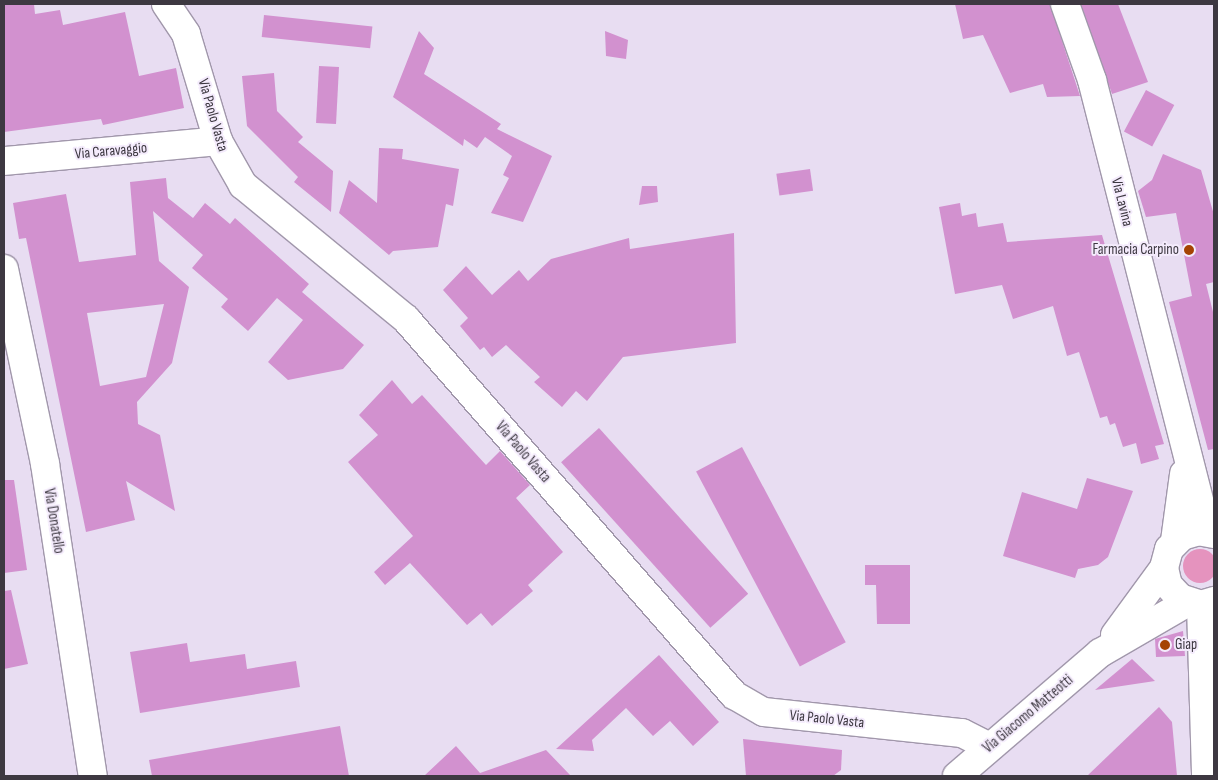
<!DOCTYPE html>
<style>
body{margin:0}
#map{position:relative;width:1218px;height:780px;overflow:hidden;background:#e8ddf2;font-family:"Sofia Sans Condensed",sans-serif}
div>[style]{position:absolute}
.green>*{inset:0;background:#e593be}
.round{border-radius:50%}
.building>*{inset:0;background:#d291cf;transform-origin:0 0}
.roads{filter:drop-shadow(1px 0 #a197ab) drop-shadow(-1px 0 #a197ab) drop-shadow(0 1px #a197ab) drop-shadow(0 -1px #a197ab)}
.minor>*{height:28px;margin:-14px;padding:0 14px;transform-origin:14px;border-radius:14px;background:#fff}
.major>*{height:28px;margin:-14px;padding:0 14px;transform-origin:14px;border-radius:14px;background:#fff}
.dots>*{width:14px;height:14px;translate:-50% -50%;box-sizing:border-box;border:2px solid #f4ebfc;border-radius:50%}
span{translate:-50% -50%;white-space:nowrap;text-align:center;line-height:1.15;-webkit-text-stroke:4px #f4ebfc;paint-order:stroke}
.street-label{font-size:15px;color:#3d3841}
.poi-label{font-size:15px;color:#3d3841}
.right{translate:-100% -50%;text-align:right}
.left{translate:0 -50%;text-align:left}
.frame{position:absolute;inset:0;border:5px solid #3d3841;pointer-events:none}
</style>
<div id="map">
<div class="green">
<i class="round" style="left:1183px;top:549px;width:34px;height:34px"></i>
</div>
<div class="building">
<i style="clip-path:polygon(4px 4px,34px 4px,35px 14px,60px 10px,63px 25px,125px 12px,139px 76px,176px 68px,184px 108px,103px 125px,101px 119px,4px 132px)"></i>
<i style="clip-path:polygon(955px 4px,1050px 4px,1080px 96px,1047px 97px,1043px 84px,1010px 93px,983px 35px,963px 39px)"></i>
<i style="clip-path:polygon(1081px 4px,1118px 4px,1148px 82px,1112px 94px)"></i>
<i style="left:264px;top:15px;width:109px;height:22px;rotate:6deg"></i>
<i style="clip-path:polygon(419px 31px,434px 48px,424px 74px,501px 124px,497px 129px,552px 156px,523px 222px,491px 213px,509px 178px,503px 175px,512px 156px,485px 137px,477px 148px,464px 139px,463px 146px,393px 97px)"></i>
<i style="clip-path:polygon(605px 31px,628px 40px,626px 59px,606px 56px)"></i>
<i style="left:339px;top:67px;width:57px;height:20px;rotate:93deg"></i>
<i style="clip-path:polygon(274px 73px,277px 111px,303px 137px,298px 142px,333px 171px,331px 212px,294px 182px,298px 177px,247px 126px,242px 76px)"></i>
<i style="left:1146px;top:90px;width:32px;height:47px;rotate:28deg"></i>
<i style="clip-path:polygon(379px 148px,403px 149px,402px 159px,459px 169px,453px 206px,446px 204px,438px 247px,393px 251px,389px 255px,339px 213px,349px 180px,377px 203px)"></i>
<i style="clip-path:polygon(1163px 154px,1201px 170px,1214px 215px,1214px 282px,1206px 284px,1214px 316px,1214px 449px,1208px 450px,1169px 302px,1192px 296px,1176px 213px,1146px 217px,1138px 191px,1152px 180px)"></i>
<i style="left:810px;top:169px;width:22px;height:34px;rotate:82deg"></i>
<i style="clip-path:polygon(evenodd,166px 178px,168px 198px,193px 218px,205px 203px,230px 224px,235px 218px,309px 284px,302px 292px,364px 345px,343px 369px,288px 380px,268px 362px,303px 320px,277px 298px,248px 331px,221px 307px,228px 299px,192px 268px,203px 255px,153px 211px,159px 261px,189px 287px,172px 363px,137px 402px,138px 424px,160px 435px,175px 511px,126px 481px,135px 520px,86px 532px,26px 238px,19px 239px,13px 203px,66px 194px,79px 262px,136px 255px,130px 182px,166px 178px,164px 304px,146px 377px,100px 386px,87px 313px,164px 304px)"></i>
<i style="clip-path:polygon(642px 186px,657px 186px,658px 202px,639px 205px)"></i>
<i style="clip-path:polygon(960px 203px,962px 216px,976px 213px,978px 227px,1003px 223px,1007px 242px,1102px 235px,1164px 444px,1155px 446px,1159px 459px,1141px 464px,1136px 443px,1123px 447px,1115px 423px,1110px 425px,1107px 416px,1100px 418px,1079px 352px,1067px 356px,1053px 306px,1013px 319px,1002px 285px,955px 294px,939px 207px)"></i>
<i style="clip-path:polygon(734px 233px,736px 343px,623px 357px,587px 401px,576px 391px,562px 407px,534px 382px,540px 377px,506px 345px,492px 357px,484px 347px,480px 350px,460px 326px,468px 318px,443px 290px,466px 266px,492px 295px,519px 270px,528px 281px,551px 259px,629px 238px,630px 249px)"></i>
<i style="clip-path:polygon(392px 380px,412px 404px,422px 395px,486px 465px,500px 451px,530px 485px,516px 498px,563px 552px,528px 585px,533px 591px,492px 626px,481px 613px,467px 625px,410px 563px,385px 585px,374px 572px,413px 536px,348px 462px,378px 435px,359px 415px)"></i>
<i style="left:599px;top:428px;width:223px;height:51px;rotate:48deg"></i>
<i style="left:742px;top:447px;width:221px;height:52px;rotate:62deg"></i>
<i style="clip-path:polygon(1087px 478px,1133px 491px,1108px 557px,1098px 565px,1078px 569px,1075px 578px,1003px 556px,1022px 492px,1077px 509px)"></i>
<i style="clip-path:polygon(4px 480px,14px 480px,27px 570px,4px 573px)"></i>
<i style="clip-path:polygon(865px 565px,910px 565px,910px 624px,877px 624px,876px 585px,865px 585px)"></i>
<i style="clip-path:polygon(11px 590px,28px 664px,4px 669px,4px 591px)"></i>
<i style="clip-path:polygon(1183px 631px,1185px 656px,1156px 657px,1155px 639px)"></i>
<i style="clip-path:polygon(187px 643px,190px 662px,245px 654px,247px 669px,296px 661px,300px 687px,140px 713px,130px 652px)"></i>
<i style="clip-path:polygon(659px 655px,719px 722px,693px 746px,670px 721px,653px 736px,626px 708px,592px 740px,594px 751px,556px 749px)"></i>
<i style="clip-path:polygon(1132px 659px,1155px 681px,1095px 690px)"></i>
<i style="clip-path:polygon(1159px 707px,1172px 722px,1177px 776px,1087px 776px)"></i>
<i style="clip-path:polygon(340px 726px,349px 776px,152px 776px,149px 760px)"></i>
<i style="clip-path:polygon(743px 739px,842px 750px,841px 770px,833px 776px,746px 776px)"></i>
<i style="clip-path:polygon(456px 746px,480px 773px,546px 750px,571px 776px,424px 776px)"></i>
</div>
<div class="roads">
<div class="minor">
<i style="left:166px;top:4px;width:36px;rotate:56deg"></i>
<i style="left:186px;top:34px;width:112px;rotate:73.3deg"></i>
<i style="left:218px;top:141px;width:51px;rotate:60.4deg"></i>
<i style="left:243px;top:185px;width:211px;rotate:39.4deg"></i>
<i style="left:406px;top:319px;width:499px;rotate:48.9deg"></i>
<i style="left:734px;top:695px;width:34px;rotate:30deg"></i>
<i style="left:764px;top:712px;width:199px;rotate:6.1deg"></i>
<i style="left:962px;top:733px;width:31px;rotate:27deg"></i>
<i style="left:1065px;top:4px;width:81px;rotate:70.4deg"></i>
<i style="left:1092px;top:80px;width:466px;rotate:75.7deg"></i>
<i style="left:4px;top:161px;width:215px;rotate:-5.3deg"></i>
<i style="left:4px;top:269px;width:199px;rotate:78.1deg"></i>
<i style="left:45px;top:464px;width:316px;rotate:81.3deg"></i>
<i style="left:1175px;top:541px;width:68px;rotate:-82.3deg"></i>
<i style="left:1201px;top:605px;width:171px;rotate:88.3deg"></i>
</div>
<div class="major">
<i style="left:1214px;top:534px;width:15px;rotate:-169deg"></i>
<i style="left:1199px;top:531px;width:18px;rotate:164deg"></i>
<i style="left:1182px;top:536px;width:18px;rotate:135deg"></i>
<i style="left:1169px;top:549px;width:20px;rotate:105deg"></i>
<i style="left:1164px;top:568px;width:17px;rotate:77deg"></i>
<i style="left:1168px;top:585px;width:18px;rotate:47deg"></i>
<i style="left:1180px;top:598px;width:22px;rotate:18deg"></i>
<i style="left:1201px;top:605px;width:14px;rotate:-17deg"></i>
<i style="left:1115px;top:635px;width:83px;rotate:-53.8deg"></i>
<i style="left:957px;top:776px;width:189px;rotate:-40.7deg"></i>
<i style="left:1100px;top:653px;width:102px;rotate:-30.1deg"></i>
</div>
</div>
<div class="dots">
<i style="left:1189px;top:250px;background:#a54303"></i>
<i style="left:1165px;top:645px;background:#a54303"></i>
</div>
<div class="street-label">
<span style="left:213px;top:115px;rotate:74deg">Via Paolo Vasta</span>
<span style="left:111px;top:151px;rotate:-5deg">Via Caravaggio</span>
<span style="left:1122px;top:202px;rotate:76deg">Via Lavina</span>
<span style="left:523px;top:452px;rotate:49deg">Via Paolo Vasta</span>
<span style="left:54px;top:521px;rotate:81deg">Via Donatello</span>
<span style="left:1028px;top:714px;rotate:-40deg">Via Giacomo Matteotti</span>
<span style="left:827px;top:719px;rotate:6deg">Via Paolo Vasta</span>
</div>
<div class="poi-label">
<span class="right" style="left:1179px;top:250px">Farmacia Carpino</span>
<span class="left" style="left:1175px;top:645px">Giap</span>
</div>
<div class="frame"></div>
</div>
